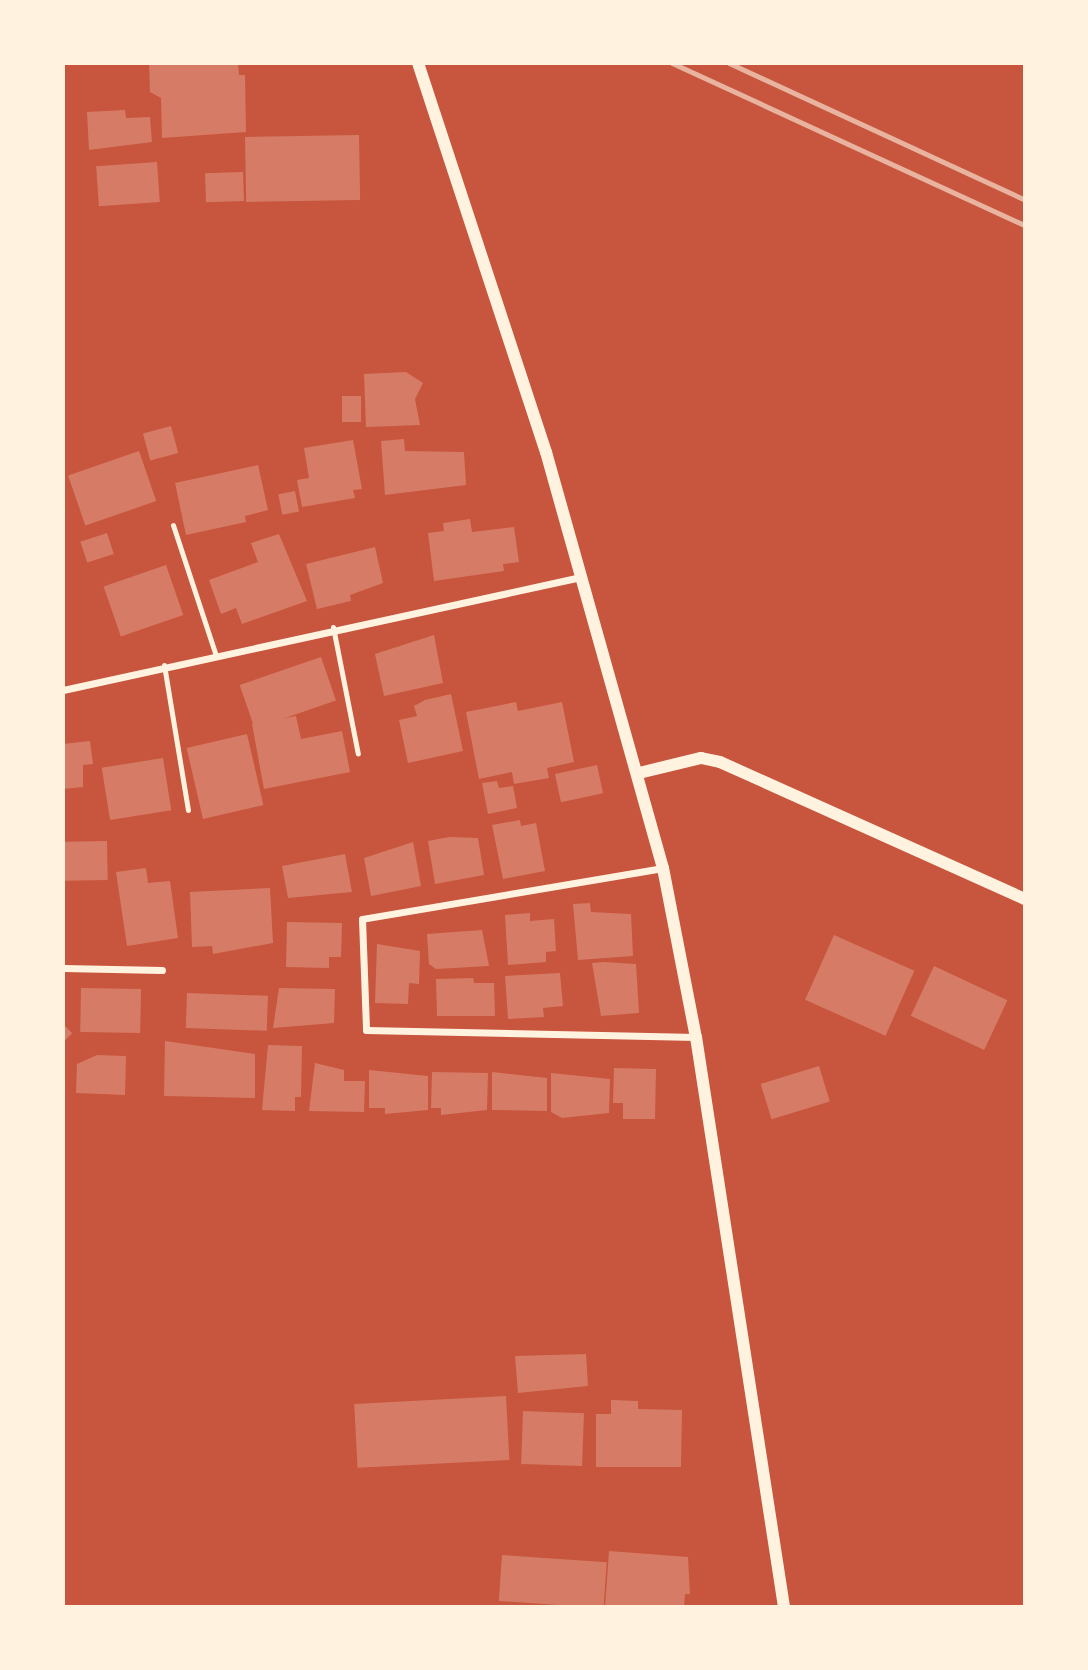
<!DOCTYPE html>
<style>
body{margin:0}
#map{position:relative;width:1088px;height:1670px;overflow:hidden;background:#c8553d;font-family:"Alegreya Sans",sans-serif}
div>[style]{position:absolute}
.building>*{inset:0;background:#d67c66;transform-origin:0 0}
.service>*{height:5px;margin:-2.5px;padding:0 2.5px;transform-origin:2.5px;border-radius:2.5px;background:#fff3e0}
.minor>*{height:7px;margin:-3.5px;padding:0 3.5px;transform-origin:3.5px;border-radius:3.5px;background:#fff3e0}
.tertiary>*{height:12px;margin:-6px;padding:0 6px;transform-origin:6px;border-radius:6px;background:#fff3e0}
.rail>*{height:5px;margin:-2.5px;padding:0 2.5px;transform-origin:2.5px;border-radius:2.5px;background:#e9b49f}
span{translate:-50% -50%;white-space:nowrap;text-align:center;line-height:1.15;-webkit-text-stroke:5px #fff3e0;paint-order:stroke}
.frame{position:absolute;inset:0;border:65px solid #fff3e0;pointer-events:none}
</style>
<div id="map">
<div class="building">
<i style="clip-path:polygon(149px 63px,238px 63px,239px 75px,245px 75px,246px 132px,162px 138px,161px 98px,150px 92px)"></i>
<i style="clip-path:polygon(125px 110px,126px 118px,150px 117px,152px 142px,89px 150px,87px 112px)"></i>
<i style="left:359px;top:135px;width:65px;height:114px;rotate:89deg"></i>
<i style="left:157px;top:162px;width:40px;height:61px;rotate:86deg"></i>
<i style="left:243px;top:172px;width:29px;height:38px;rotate:88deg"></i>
<i style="clip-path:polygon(406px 372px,423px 383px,415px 399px,420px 425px,366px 427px,364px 374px)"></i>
<i style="left:342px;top:396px;width:19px;height:26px"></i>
<i style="left:171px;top:426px;width:28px;height:29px;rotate:75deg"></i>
<i style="clip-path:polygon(404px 439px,405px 451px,464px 452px,466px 485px,385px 495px,381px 441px)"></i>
<i style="clip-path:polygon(353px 440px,362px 489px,353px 490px,355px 498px,302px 507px,297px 480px,309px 478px,304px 448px)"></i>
<i style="left:139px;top:451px;width:53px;height:75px;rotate:71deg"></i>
<i style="clip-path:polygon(258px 465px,268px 510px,245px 516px,246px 522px,186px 535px,175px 483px)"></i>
<i style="left:295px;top:491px;width:21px;height:17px;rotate:79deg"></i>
<i style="clip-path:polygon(470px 519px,472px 532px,514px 527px,519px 562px,503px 564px,504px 571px,434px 581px,428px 533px,444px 531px,443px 523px)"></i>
<i style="left:107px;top:533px;width:22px;height:28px;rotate:72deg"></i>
<i style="clip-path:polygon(279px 534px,307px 601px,242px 624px,236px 608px,221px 614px,209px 580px,258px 562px,251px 543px)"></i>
<i style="clip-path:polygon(375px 547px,383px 583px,350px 595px,351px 601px,317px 609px,306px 564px)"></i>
<i style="left:166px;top:565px;width:53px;height:66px;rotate:71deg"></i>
<i style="clip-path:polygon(434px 635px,443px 683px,384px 696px,375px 654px)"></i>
<i style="left:321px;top:657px;width:46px;height:86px;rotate:71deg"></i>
<i style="clip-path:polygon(451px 694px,463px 751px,408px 763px,399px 720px,417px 716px,414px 706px,425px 700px)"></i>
<i style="clip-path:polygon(516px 702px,518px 711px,562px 702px,574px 762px,547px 768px,549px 778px,514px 784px,512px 772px,479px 779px,466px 712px)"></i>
<i style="clip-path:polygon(296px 716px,301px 739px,342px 731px,350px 772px,264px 789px,252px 724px)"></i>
<i style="left:247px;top:734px;width:73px;height:62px;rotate:77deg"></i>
<i style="clip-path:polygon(90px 741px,93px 764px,83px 765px,83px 787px,63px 789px,63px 744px)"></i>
<i style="left:163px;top:758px;width:53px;height:62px;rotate:81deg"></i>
<i style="left:597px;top:765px;width:29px;height:43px;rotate:78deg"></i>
<i style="clip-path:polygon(497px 781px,499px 788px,513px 786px,517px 808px,488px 814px,482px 783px)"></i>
<i style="clip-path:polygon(520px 820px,521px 826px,536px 823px,545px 871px,503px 879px,492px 825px)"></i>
<i style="clip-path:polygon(449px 837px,478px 838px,484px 875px,435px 884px,428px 841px)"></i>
<i style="left:107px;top:841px;width:39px;height:44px;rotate:89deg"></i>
<i style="clip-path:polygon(413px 842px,421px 886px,371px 896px,364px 858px)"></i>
<i style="clip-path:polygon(345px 854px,352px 892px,288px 898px,282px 866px)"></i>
<i style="clip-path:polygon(146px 868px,148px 883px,170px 881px,178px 938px,127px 946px,116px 872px)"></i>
<i style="clip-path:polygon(270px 888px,273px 943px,213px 954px,212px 946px,192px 947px,190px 892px)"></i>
<i style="clip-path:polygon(590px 903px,591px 912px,631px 914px,633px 956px,578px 960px,573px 904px)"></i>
<i style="clip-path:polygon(530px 913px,530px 921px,554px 919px,556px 951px,546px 952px,546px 962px,508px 965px,505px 915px)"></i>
<i style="clip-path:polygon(287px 922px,342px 923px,341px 957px,329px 957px,329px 968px,286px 967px)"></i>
<i style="clip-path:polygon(482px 930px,489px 966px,436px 969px,429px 964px,427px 934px)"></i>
<i style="left:834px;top:935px;width:88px;height:71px;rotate:24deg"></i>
<i style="clip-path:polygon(377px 944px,420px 951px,419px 984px,409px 983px,408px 1004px,375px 1003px)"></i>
<i style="clip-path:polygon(604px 962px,636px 964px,639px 1013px,601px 1016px,592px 963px)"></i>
<i style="left:934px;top:966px;width:81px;height:55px;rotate:25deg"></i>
<i style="clip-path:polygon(560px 973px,563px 1006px,543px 1008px,544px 1017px,508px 1019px,505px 976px)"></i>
<i style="clip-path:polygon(473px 978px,474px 983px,494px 983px,495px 1016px,437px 1016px,436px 979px)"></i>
<i style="left:81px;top:988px;width:60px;height:44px;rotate:1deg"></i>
<i style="clip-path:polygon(279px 988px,335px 989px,334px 1023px,273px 1028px)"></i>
<i style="left:187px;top:993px;width:81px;height:35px;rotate:2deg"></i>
<i style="left:63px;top:1024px;width:13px;height:67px;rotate:45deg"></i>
<i style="clip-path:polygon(165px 1041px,255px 1054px,255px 1098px,164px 1096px)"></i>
<i style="clip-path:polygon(268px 1045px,302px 1046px,301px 1097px,295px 1097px,295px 1111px,262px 1110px)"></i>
<i style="clip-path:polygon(97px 1055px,126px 1056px,125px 1095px,76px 1093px,77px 1064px)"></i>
<i style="clip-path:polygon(315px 1063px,344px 1070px,344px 1081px,365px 1081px,364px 1112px,309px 1111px)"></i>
<i style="left:819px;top:1066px;width:37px;height:61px;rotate:73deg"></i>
<i style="clip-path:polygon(614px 1068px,656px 1069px,655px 1119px,623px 1119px,623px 1103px,613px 1103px)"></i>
<i style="clip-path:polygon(369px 1070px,428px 1076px,428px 1110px,385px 1114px,385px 1108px,369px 1108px)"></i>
<i style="clip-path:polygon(432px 1072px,488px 1073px,487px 1110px,441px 1115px,441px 1108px,431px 1108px)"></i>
<i style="clip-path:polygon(492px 1072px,547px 1078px,547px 1111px,492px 1110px)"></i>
<i style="clip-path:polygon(551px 1073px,610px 1079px,609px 1113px,562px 1118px,551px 1112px)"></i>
<i style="clip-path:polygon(586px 1354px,588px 1386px,518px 1393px,515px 1356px)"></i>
<i style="left:506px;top:1396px;width:64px;height:152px;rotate:87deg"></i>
<i style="clip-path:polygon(611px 1400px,638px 1401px,638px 1409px,682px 1410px,681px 1467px,596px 1467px,596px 1414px,611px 1414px)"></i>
<i style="left:523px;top:1411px;width:61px;height:53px;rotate:2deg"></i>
<i style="clip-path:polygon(609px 1551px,688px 1557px,690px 1594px,685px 1594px,684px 1607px,605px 1607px)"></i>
<i style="left:502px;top:1555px;width:105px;height:46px;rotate:4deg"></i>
</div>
<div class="service">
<i style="left:173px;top:525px;width:135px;rotate:71.8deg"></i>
<i style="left:333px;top:627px;width:129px;rotate:78.9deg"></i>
<i style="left:164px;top:665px;width:147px;rotate:80.6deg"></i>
</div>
<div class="minor">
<i style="left:63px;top:690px;width:530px;rotate:-12.31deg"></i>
<i style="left:663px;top:868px;width:305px;rotate:170.4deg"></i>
<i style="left:362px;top:919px;width:111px;rotate:87.9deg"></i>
<i style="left:366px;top:1030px;width:330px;rotate:1.2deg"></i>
<i style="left:63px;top:968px;width:99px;rotate:1.2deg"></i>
</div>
<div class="tertiary">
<i style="left:418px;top:63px;width:410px;rotate:71.8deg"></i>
<i style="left:546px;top:452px;width:432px;rotate:74.3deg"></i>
<i style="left:663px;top:868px;width:172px;rotate:79deg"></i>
<i style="left:696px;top:1037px;width:577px;rotate:81.22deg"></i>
<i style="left:639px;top:773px;width:64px;rotate:-13.6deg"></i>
<i style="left:701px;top:758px;width:19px;rotate:12deg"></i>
<i style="left:720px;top:762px;width:334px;rotate:24.2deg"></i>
</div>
<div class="rail">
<i style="left:672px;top:63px;width:388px;rotate:24.7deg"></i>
<i style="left:729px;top:63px;width:326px;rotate:24.8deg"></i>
</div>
<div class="frame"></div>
</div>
